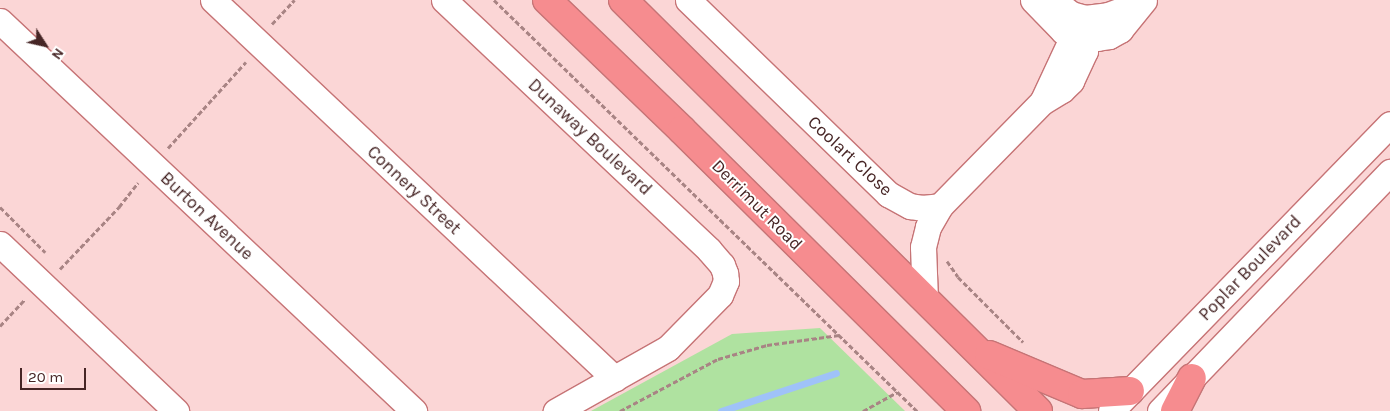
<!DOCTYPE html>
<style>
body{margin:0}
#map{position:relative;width:1390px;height:411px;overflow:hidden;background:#fbd6d6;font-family:Karla,sans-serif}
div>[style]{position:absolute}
.green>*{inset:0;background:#afe2a0}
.stream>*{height:7px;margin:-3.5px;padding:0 3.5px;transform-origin:3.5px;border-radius:3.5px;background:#9fc2f8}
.path>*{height:3px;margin-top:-1.5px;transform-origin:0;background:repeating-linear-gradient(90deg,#a88484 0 5px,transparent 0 7.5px)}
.roads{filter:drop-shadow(1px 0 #c67476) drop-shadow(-1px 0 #c67476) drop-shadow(0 1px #c67476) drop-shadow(0 -1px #c67476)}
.minor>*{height:25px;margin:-12.5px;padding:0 12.5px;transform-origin:12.5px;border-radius:12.5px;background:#fff}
.highway>*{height:28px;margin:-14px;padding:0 14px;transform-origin:14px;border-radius:14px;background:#f68c8f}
span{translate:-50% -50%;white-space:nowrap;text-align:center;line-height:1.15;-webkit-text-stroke:4px #fff;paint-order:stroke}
.street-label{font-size:18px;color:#462525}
.north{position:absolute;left:20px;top:20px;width:50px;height:50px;-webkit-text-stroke:4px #fff;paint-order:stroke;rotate:125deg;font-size:14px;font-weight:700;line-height:20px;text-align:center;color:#462525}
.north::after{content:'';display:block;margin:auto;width:18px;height:22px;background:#462525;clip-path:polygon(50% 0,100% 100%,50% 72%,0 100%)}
.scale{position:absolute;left:20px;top:368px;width:66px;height:22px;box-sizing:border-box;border:2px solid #462525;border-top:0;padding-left:6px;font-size:15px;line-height:18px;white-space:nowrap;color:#462525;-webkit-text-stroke:4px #fff;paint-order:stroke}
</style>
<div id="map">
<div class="green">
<i style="clip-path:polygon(820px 328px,905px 411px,591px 411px,732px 334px)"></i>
</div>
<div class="stream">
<i style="left:721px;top:411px;width:121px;rotate:-18.3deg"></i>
</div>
<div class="path">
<i style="left:494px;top:0;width:590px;rotate:44.18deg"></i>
<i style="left:272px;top:24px;width:33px;rotate:-47deg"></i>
<i style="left:168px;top:148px;width:116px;rotate:-47.8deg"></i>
<i style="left:0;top:207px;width:64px;rotate:45deg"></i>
<i style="left:947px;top:261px;width:19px;rotate:55deg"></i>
<i style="left:958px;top:277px;width:92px;rotate:45deg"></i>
<i style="left:60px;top:269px;width:86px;rotate:-46.4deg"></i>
<i style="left:119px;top:207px;width:31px;rotate:-52deg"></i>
<i style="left:0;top:326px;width:37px;rotate:-47deg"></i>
<i style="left:620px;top:411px;width:111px;rotate:-28deg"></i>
<i style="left:718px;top:359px;width:51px;rotate:-15.9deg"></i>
<i style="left:767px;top:345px;width:73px;rotate:-7.9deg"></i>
<i style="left:863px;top:411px;width:39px;rotate:-29deg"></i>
</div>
<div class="roads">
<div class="minor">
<i style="left:213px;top:0;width:552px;rotate:43.31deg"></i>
<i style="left:444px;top:0;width:364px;rotate:43.3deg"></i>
<i style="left:709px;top:250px;width:20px;rotate:49deg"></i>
<i style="left:722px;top:265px;width:9px;rotate:69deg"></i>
<i style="left:725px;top:273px;width:8px;rotate:83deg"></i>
<i style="left:726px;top:281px;width:15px;rotate:113deg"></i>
<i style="left:720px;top:295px;width:74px;rotate:134.5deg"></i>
<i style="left:668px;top:348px;width:129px;rotate:150.6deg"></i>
<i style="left:688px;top:0;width:279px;rotate:44.1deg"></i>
<i style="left:888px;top:194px;width:25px;rotate:29deg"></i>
<i style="left:910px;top:206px;width:12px;rotate:9deg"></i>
<i style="left:922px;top:208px;width:18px;rotate:-6deg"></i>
<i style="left:1033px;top:0;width:43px;rotate:45.9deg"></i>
<i style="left:1063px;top:31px;width:18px;rotate:19deg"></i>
<i style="left:1080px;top:37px;width:17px;rotate:3deg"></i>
<i style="left:1097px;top:38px;width:12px;rotate:-9deg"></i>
<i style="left:1109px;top:36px;width:13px;rotate:-29deg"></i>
<i style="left:1120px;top:30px;width:38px;rotate:-51deg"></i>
<i style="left:1053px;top:0;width:23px;rotate:38deg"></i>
<i style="left:1071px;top:14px;width:15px;rotate:16deg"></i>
<i style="left:1085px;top:18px;width:23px;rotate:-7deg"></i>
<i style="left:1108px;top:15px;width:15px;rotate:-20deg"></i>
<i style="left:1122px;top:10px;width:18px;rotate:-34deg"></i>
<i style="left:0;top:21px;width:569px;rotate:43.29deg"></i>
<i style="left:1043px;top:100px;width:64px;rotate:-65deg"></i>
<i style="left:1070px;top:42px;width:23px;rotate:-59deg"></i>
<i style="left:0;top:244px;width:243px;rotate:43.5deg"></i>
<i style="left:925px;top:299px;width:52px;rotate:-92.2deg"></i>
<i style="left:923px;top:247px;width:21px;rotate:-76deg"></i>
<i style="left:928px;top:227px;width:24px;rotate:-60deg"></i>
<i style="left:940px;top:206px;width:146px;rotate:-45.6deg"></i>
<i style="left:1042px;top:102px;width:23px;rotate:-31deg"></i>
<i style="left:1062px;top:90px;width:13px;rotate:-45deg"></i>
<i style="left:1071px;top:81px;width:33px;rotate:-65deg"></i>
<i style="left:1085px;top:51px;width:33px;rotate:-90deg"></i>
<i style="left:1111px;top:411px;width:400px;rotate:-45.8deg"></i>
<i style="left:1160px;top:411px;width:332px;rotate:-46.1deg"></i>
</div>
<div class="highway">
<i style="left:547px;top:0;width:187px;rotate:43.9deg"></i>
<i style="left:682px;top:130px;width:400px;rotate:44.7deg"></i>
<i style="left:623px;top:0;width:584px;rotate:44.72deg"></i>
<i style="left:989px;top:355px;width:101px;rotate:22.8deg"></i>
<i style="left:1082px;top:394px;width:48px;rotate:-3.6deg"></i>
<i style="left:1175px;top:411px;width:37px;rotate:-63deg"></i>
</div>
</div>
<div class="street-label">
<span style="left:590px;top:137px;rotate:43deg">Dunaway Boulevard</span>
<span style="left:850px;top:156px;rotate:43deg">Coolart Close</span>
<span style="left:414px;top:190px;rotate:43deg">Connery Street</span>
<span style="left:757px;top:205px;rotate:45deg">Derrimut Road</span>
<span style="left:207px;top:216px;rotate:43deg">Burton Avenue</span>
<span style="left:1250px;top:268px;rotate:-46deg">Poplar Boulevard</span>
</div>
<div class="north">N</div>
<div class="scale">20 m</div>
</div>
